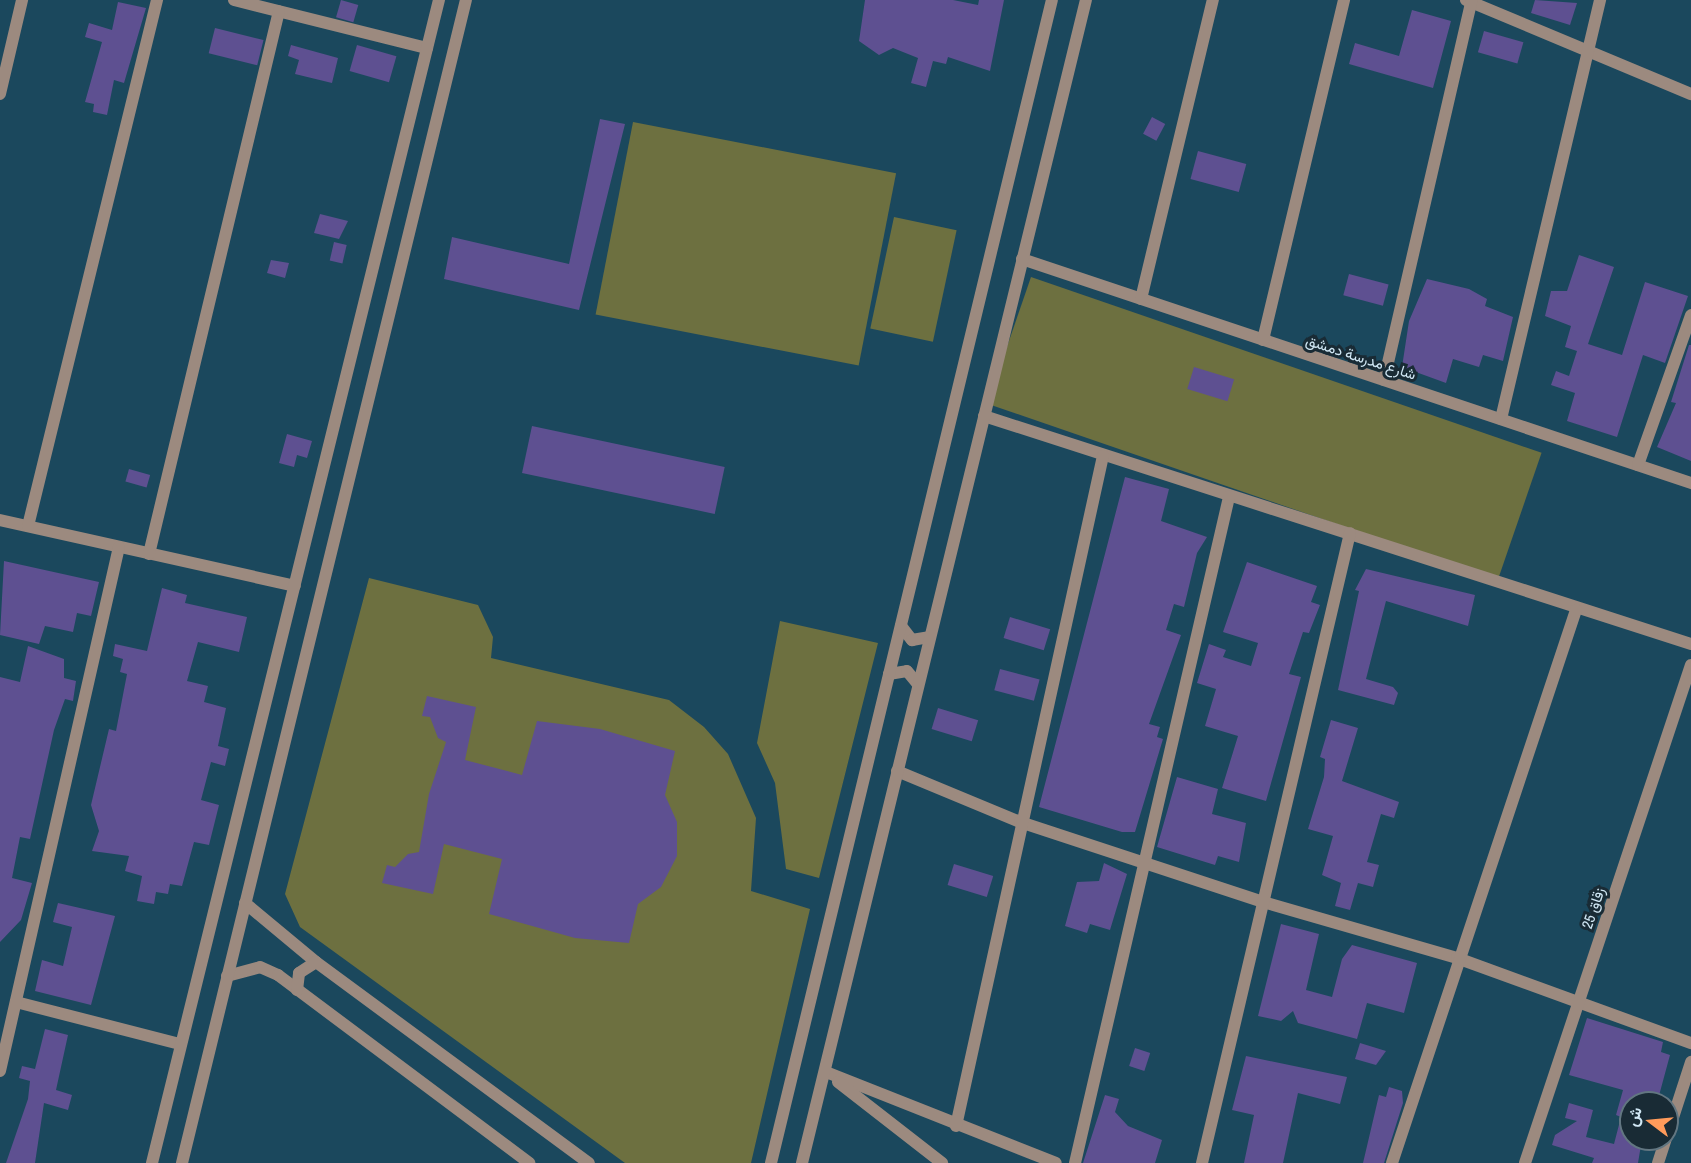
<!DOCTYPE html>
<meta charset="utf-8">
<style>
body{margin:0}
#map{position:relative;width:1691px;height:1163px;overflow:hidden;background:#1b485d;font-family:"Archivo Narrow",Vazirmatn,sans-serif}
div>[style]{position:absolute}
.green>*{inset:0;background:#6d7040;transform-origin:0 0}
.building>*{inset:0;background:#5e5091;transform-origin:0 0}
.minor>*{height:12px;margin:-6px;padding:0 6px;transform-origin:6px;border-radius:6px;background:#9c8a7f}
.tertiary>*{height:12px;margin:-6px;padding:0 6px;transform-origin:6px;border-radius:6px;background:#9c8a7f}
span{translate:-50% -50%;white-space:nowrap;text-align:center;line-height:1.15;-webkit-text-stroke:6px #192b35;paint-order:stroke}
.street-label{font-size:15px;color:#d0e7f4}
.north{position:absolute;left:1619px;top:1091px;width:60px;height:60px;box-sizing:border-box;background:#192b35;border:2px solid #627681;border-radius:50%;rotate:286deg;font-size:16px;font-weight:700;line-height:24px;text-align:center;color:#d0e7f4}
.north::after{content:'';display:block;margin:auto;width:21px;height:27px;background:#ff9b5b;clip-path:polygon(50% 0,100% 100%,50% 72%,0 100%)}
</style>
<div id="map">
<div class="green">
<i style="left:633px;top:122px;width:268px;height:196px;rotate:11deg"></i>
<i style="left:894px;top:217px;width:64px;height:114px;rotate:12deg"></i>
<i style="left:1031px;top:277px;width:540px;height:134px;rotate:19deg"></i>
<i style="clip-path:polygon(369px 578px,478px 605px,493px 637px,491px 658px,669px 700px,704px 727px,728px 754px,756px 818px,751px 891px,810px 909px,751px 1163px,625px 1163px,300px 927px,285px 894px)"></i>
<i style="clip-path:polygon(780px 621px,878px 643px,819px 878px,786px 869px,775px 783px,757px 743px)"></i>
</div>
<div class="building">
<i style="left:341px;top:0;width:18px;height:18px;rotate:16deg"></i>
<i style="clip-path:polygon(865px 0,953px 0,978px 5px,979px 0,1004px 0,990px 71px,948px 57px,946px 64px,933px 61px,926px 87px,911px 83px,918px 58px,893px 48px,879px 55px,859px 41px)"></i>
<i style="clip-path:polygon(1535px 0,1577px 3px,1570px 25px,1531px 13px)"></i>
<i style="clip-path:polygon(118px 2px,146px 8px,124px 83px,114px 80px,107px 115px,93px 112px,94px 104px,85px 102px,102px 42px,85px 37px,89px 23px,112px 30px)"></i>
<i style="clip-path:polygon(1412px 10px,1451px 21px,1433px 88px,1349px 64px,1355px 43px,1399px 56px)"></i>
<i style="left:215px;top:28px;width:50px;height:26px;rotate:14deg"></i>
<i style="left:1484px;top:31px;width:41px;height:22px;rotate:16deg"></i>
<i style="clip-path:polygon(291px 45px,338px 58px,332px 83px,295px 74px,299px 60px,288px 56px)"></i>
<i style="left:357px;top:45px;width:41px;height:27px;rotate:16deg"></i>
<i style="left:1152px;top:117px;width:15px;height:19px;rotate:28deg"></i>
<i style="clip-path:polygon(600px 119px,625px 124px,579px 310px,444px 279px,452px 237px,569px 264px)"></i>
<i style="left:1198px;top:151px;width:50px;height:29px;rotate:15deg"></i>
<i style="clip-path:polygon(320px 214px,348px 221px,339px 239px,314px 233px)"></i>
<i style="left:334px;top:242px;width:13px;height:19px;rotate:13deg"></i>
<i style="clip-path:polygon(1579px 255px,1614px 267px,1588px 344px,1622px 355px,1645px 282px,1688px 296px,1665px 363px,1643px 355px,1617px 437px,1567px 421px,1575px 393px,1551px 385px,1556px 371px,1569px 376px,1577px 351px,1565px 347px,1571px 326px,1545px 316px,1551px 291px,1567px 291px)"></i>
<i style="clip-path:polygon(271px 260px,289px 263px,285px 278px,267px 273px)"></i>
<i style="left:1349px;top:274px;width:41px;height:22px;rotate:15deg"></i>
<i style="clip-path:polygon(1427px 279px,1469px 289px,1487px 299px,1485px 306px,1513px 317px,1503px 361px,1483px 355px,1479px 367px,1453px 359px,1446px 383px,1402px 367px,1409px 321px)"></i>
<i style="clip-path:polygon(1689px 345px,1691px 345px,1691px 461px,1657px 447px,1676px 403px,1671px 402px)"></i>
<i style="left:1194px;top:367px;width:42px;height:23px;rotate:17deg"></i>
<i style="left:532px;top:426px;width:197px;height:48px;rotate:12deg"></i>
<i style="clip-path:polygon(287px 434px,312px 441px,307px 458px,297px 455px,294px 467px,279px 463px)"></i>
<i style="left:129px;top:469px;width:22px;height:13px;rotate:16deg"></i>
<i style="clip-path:polygon(1125px 477px,1169px 489px,1161px 521px,1207px 537px,1197px 553px,1184px 607px,1174px 604px,1166px 630px,1181px 635px,1149px 724px,1160px 727px,1157px 737px,1163px 739px,1135px 832px,1122px 832px,1039px 807px)"></i>
<i style="clip-path:polygon(4px 561px,99px 582px,91px 616px,77px 613px,73px 632px,45px 626px,39px 644px,0 635px)"></i>
<i style="clip-path:polygon(1247px 562px,1317px 586px,1311px 602px,1320px 605px,1309px 633px,1303px 632px,1289px 674px,1301px 677px,1266px 801px,1222px 788px,1238px 736px,1205px 726px,1216px 689px,1197px 683px,1209px 644px,1226px 650px,1223px 657px,1251px 666px,1258px 643px,1223px 632px)"></i>
<i style="clip-path:polygon(1366px 569px,1475px 595px,1468px 626px,1386px 601px,1366px 679px,1393px 687px,1398px 693px,1394px 705px,1338px 690px,1359px 591px,1355px 590px)"></i>
<i style="clip-path:polygon(162px 588px,187px 595px,185px 603px,247px 617px,239px 652px,198px 642px,187px 681px,208px 686px,204px 702px,226px 708px,218px 746px,229px 749px,225px 766px,211px 762px,201px 800px,219px 805px,209px 845px,194px 842px,182px 886px,170px 884px,168px 894px,156px 892px,154px 904px,137px 901px,142px 876px,125px 871px,129px 856px,92px 851px,99px 831px,91px 805px,109px 729px,116px 731px,127px 674px,120px 672px,123px 659px,113px 656px,115px 644px,147px 651px)"></i>
<i style="left:1010px;top:617px;width:42px;height:22px;rotate:17deg"></i>
<i style="clip-path:polygon(28px 646px,64px 659px,64px 678px,76px 681px,73px 701px,65px 699px,54px 730px,30px 839px,20px 837px,12px 878px,32px 883px,21px 920px,0 942px,0 677px,20px 682px)"></i>
<i style="left:1000px;top:669px;width:41px;height:22px;rotate:15deg"></i>
<i style="clip-path:polygon(427px 696px,476px 707px,465px 760px,522px 775px,537px 721px,600px 729px,675px 751px,665px 795px,677px 822px,677px 856px,661px 887px,638px 904px,629px 943px,575px 938px,489px 914px,502px 859px,444px 844px,433px 894px,382px 883px,387px 865px,395px 867px,408px 854px,419px 852px,429px 794px,446px 742px,438px 738px,430px 717px,422px 716px)"></i>
<i style="left:938px;top:708px;width:42px;height:22px;rotate:17deg"></i>
<i style="clip-path:polygon(1331px 720px,1358px 728px,1342px 781px,1399px 802px,1394px 818px,1381px 814px,1367px 862px,1379px 865px,1373px 887px,1358px 883px,1350px 910px,1335px 906px,1341px 883px,1322px 875px,1333px 836px,1308px 829px,1324px 777px,1325px 759px,1320px 757px)"></i>
<i style="clip-path:polygon(1177px 777px,1218px 789px,1212px 814px,1246px 823px,1239px 862px,1218px 856px,1215px 865px,1157px 847px)"></i>
<i style="clip-path:polygon(1104px 863px,1127px 874px,1110px 930px,1090px 924px,1087px 933px,1065px 926px,1077px 882px,1099px 881px)"></i>
<i style="left:954px;top:864px;width:41px;height:22px;rotate:17deg"></i>
<i style="clip-path:polygon(58px 903px,115px 916px,91px 1005px,35px 991px,42px 960px,63px 966px,72px 927px,53px 922px)"></i>
<i style="clip-path:polygon(1281px 924px,1319px 934px,1306px 990px,1332px 997px,1342px 959px,1352px 945px,1417px 963px,1404px 1013px,1367px 1003px,1357px 1039px,1298px 1023px,1293px 1011px,1281px 1021px,1258px 1016px)"></i>
<i style="clip-path:polygon(1587px 1018px,1663px 1042px,1661px 1052px,1670px 1055px,1657px 1103px,1631px 1103px,1631px 1139px,1642px 1139px,1638px 1163px,1592px 1163px,1594px 1158px,1552px 1145px,1555px 1135px,1577px 1121px,1565px 1118px,1569px 1103px,1593px 1110px,1586px 1137px,1614px 1144px,1621px 1117px,1616px 1115px,1623px 1090px,1569px 1075px)"></i>
<i style="clip-path:polygon(45px 1029px,68px 1035px,56px 1090px,72px 1095px,68px 1110px,44px 1103px,35px 1163px,6px 1163px,28px 1099px,30px 1081px,19px 1078px,22px 1066px,35px 1069px)"></i>
<i style="clip-path:polygon(1360px 1043px,1386px 1051px,1376px 1065px,1355px 1059px)"></i>
<i style="left:1135px;top:1048px;width:16px;height:19px;rotate:18deg"></i>
<i style="clip-path:polygon(1246px 1056px,1347px 1077px,1340px 1104px,1298px 1093px,1283px 1163px,1244px 1163px,1254px 1115px,1232px 1110px)"></i>
<i style="clip-path:polygon(1389px 1087px,1402px 1091px,1403px 1103px,1384px 1163px,1363px 1163px,1379px 1095px,1386px 1097px)"></i>
<i style="clip-path:polygon(1105px 1095px,1119px 1099px,1115px 1112px,1128px 1126px,1162px 1140px,1155px 1163px,1083px 1163px)"></i>
</div>
<div class="minor">
<i style="left:234px;top:0;width:199px;rotate:14deg"></i>
<i style="left:1466px;top:0;width:244px;rotate:22.7deg"></i>
<i style="left:0;top:94px;width:97px;rotate:-76.8deg"></i>
<i style="left:1022px;top:259px;width:706px;rotate:18.51deg"></i>
<i style="left:1141px;top:299px;width:308px;rotate:-76.5deg"></i>
<i style="left:1263px;top:340px;width:350px;rotate:-76.6deg"></i>
<i style="left:1384px;top:380px;width:390px;rotate:-77deg"></i>
<i style="left:984px;top:416px;width:743px;rotate:17.87deg"></i>
<i style="left:1501px;top:419px;width:431px;rotate:-76.7deg"></i>
<i style="left:1638px;top:465px;width:159px;rotate:-70.5deg"></i>
<i style="left:0;top:520px;width:302px;rotate:12.6deg"></i>
<i style="left:28px;top:526px;width:542px;rotate:-76.22deg"></i>
<i style="left:149px;top:554px;width:558px;rotate:-76.54deg"></i>
<i style="left:897px;top:771px;width:133px;rotate:22.5deg"></i>
<i style="left:1020px;top:822px;width:256px;rotate:18.2deg"></i>
<i style="left:1263px;top:902px;width:202px;rotate:16.1deg"></i>
<i style="left:1457px;top:958px;width:249px;rotate:20deg"></i>
<i style="left:245px;top:903px;width:92px;rotate:39.7deg"></i>
<i style="left:316px;top:962px;width:339px;rotate:36.4deg"></i>
<i style="left:227px;top:976px;width:34px;rotate:-15deg"></i>
<i style="left:260px;top:967px;width:20px;rotate:24deg"></i>
<i style="left:278px;top:975px;width:314px;rotate:36.8deg"></i>
<i style="left:297px;top:990px;width:17px;rotate:-83deg"></i>
<i style="left:299px;top:973px;width:20px;rotate:-33deg"></i>
<i style="left:16px;top:1002px;width:169px;rotate:14.4deg"></i>
<i style="left:0;top:1071px;width:537px;rotate:-77.21deg"></i>
<i style="left:826px;top:1072px;width:247px;rotate:21.6deg"></i>
<i style="left:838px;top:1082px;width:132px;rotate:37.9deg"></i>
<i style="left:956px;top:1126px;width:686px;rotate:-77.63deg"></i>
<i style="left:1667px;top:1136px;width:78px;rotate:-72deg"></i>
<i style="left:1075px;top:1163px;width:684px;rotate:-76.98deg"></i>
<i style="left:1202px;top:1163px;width:647px;rotate:-76.78deg"></i>
<i style="left:1392px;top:1163px;width:583px;rotate:-71.6deg"></i>
<i style="left:1525px;top:1163px;width:525px;rotate:-71.57deg"></i>
<i style="left:1658px;top:1163px;width:25px;rotate:-72deg"></i>
</div>
<div class="tertiary">
<i style="left:901px;top:626px;width:18px;rotate:52deg"></i>
<i style="left:912px;top:640px;width:17px;rotate:-10deg"></i>
<i style="left:889px;top:674px;width:18px;rotate:-9deg"></i>
<i style="left:907px;top:671px;width:17px;rotate:50deg"></i>
<i style="left:152px;top:1163px;width:1198px;rotate:-76.14deg"></i>
<i style="left:182px;top:1163px;width:1197px;rotate:-76.28deg"></i>
<i style="left:771px;top:1163px;width:1196px;rotate:-76.42deg"></i>
<i style="left:802px;top:1163px;width:1197px;rotate:-76.28deg"></i>
</div>
<div class="street-label">
<span style="left:1361px;top:357px;rotate:18deg">شارع مدرسة دمشق</span>
<span style="left:1593px;top:908px;rotate:-71deg">زقاق 25</span>
</div>
<div class="north">ش</div>
</div>
